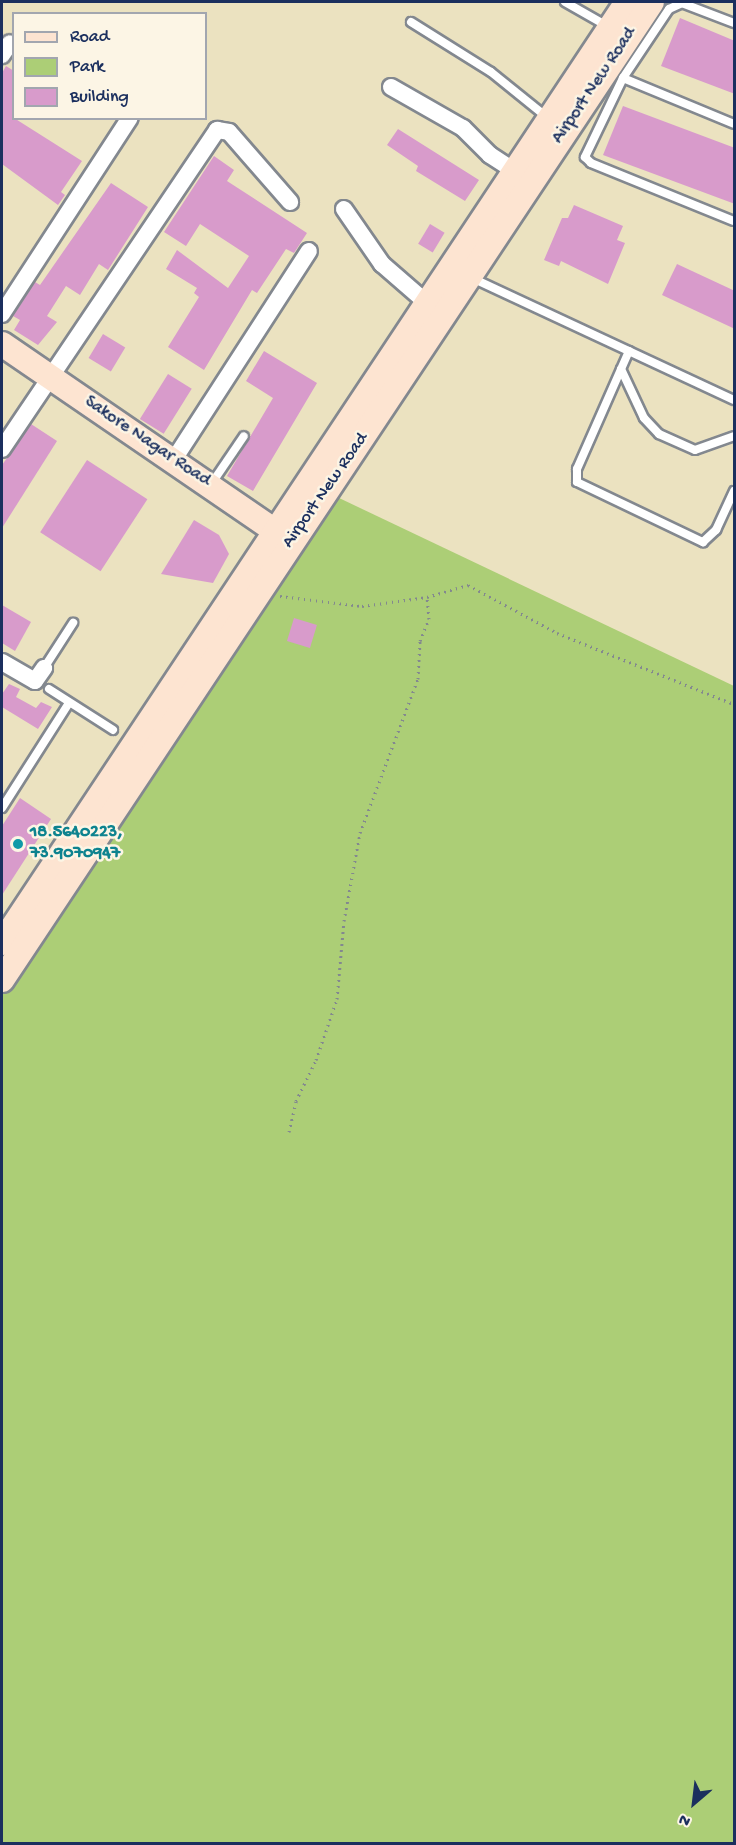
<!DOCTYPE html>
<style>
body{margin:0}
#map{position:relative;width:736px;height:1845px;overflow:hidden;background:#ebe2c0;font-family:"Gochi Hand",sans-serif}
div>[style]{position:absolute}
.green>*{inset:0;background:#acce76}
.building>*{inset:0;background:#d89bcb;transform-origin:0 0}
.path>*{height:3px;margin-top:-1.5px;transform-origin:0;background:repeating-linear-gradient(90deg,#83888f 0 1.5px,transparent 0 6px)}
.roads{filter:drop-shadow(2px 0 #83888f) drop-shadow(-2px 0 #83888f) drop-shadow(0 2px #83888f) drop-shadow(0 -2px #83888f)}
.lane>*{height:8px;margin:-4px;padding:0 4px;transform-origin:4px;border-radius:4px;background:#fff}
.street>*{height:16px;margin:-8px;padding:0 8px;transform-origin:8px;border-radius:8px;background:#fff}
.secondary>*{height:24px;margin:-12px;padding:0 12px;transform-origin:12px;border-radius:12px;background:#fde4d1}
.dots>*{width:16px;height:16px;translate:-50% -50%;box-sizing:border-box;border:3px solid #fcf5e5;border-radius:50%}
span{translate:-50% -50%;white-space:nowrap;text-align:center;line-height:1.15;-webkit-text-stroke:5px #fcf5e5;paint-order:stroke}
.street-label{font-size:18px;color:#1b2f5e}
.culture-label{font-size:18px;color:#0d838f;font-weight:700}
.left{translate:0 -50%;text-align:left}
.frame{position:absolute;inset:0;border:3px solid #1b2f5e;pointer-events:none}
.legend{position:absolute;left:12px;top:12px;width:195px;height:108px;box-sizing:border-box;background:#fcf5e5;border:2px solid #a2a6af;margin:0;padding:8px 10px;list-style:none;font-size:18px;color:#1b2f5e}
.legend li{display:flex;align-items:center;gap:12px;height:30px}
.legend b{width:30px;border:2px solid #a2a6af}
.north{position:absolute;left:664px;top:1773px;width:60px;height:60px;-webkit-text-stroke:4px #fcf5e5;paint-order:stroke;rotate:208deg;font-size:16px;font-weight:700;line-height:24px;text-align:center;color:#1b2f5e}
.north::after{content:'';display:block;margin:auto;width:21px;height:27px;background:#1b2f5e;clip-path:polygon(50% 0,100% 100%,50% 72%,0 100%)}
</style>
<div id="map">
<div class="green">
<i style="clip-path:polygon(337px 497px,734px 686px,734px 1843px,2px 1844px,2px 995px,261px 604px)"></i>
</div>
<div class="building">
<i style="clip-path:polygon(680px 18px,735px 41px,735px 94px,661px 66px)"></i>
<i style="clip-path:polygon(6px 66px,14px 71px,14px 118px,82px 161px,61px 192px,65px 195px,58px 205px,2px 164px,2px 73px)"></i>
<i style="clip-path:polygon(623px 106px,735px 148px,735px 204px,603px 155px)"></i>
<i style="clip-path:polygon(398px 129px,479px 180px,465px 201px,416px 171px,418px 166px,387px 145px)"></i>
<i style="clip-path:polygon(214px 156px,234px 170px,227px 181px,307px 233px,294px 253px,286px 249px,257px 293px,252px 290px,204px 370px,168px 347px,199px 297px,194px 293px,197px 288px,166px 269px,177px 250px,228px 288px,249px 256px,200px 224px,186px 246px,164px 232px)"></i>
<i style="clip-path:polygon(111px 183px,148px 207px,108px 270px,99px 264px,80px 295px,66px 286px,47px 316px,57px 322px,38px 345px,14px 330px,20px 320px,13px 316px,35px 282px,40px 285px)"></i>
<i style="clip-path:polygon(574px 205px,623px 226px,617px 240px,625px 243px,608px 284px,561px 261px,559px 266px,544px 260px,562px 218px,568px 218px)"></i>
<i style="left:430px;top:224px;width:17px;height:23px;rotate:31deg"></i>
<i style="clip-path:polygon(677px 264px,735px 291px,735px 329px,662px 295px)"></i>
<i style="left:103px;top:334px;width:26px;height:28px;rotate:31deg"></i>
<i style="clip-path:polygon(264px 351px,317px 383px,253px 491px,227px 476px,273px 398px,246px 381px)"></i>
<i style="left:168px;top:374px;width:28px;height:53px;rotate:32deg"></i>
<i style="clip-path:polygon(31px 424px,57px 441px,2px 528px,2px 465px)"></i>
<i style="left:87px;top:460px;width:72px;height:86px;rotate:33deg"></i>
<i style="clip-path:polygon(194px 520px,219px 535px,229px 554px,213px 583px,161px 574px)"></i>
<i style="clip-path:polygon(2px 605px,31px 622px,15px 651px,2px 643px)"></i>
<i style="left:294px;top:618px;width:24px;height:24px;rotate:17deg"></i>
<i style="clip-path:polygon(9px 684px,20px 689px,16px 697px,36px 708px,41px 702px,52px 707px,38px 729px,2px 707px,2px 694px)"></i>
<i style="clip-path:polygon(20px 798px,51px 819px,2px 895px,2px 826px)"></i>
</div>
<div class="path">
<i style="left:280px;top:596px;width:83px;rotate:7deg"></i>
<i style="left:362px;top:606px;width:66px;rotate:-7.9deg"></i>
<i style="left:427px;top:597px;width:43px;rotate:-16.3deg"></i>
<i style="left:468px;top:585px;width:101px;rotate:28.3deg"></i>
<i style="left:557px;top:633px;width:191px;rotate:21.9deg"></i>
<i style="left:289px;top:1132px;width:32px;rotate:-77deg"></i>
<i style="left:296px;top:1101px;width:46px;rotate:-64deg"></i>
<i style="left:316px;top:1060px;width:65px;rotate:-71deg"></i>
<i style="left:337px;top:999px;width:78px;rotate:-84.9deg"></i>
<i style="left:344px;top:921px;width:89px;rotate:-79.7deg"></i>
<i style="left:360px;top:833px;width:165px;rotate:-69.4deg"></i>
<i style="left:418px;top:679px;width:38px;rotate:-87deg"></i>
<i style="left:420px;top:641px;width:24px;rotate:-68deg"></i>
<i style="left:429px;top:619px;width:22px;rotate:-95deg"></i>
</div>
<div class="roads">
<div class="lane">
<i style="left:565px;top:2px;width:51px;rotate:29.6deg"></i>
<i style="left:411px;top:22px;width:94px;rotate:32deg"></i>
<i style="left:491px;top:72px;width:73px;rotate:38.9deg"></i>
<i style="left:734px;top:23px;width:56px;rotate:-159deg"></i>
<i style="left:682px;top:3px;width:14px;rotate:155deg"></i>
<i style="left:669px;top:9px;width:83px;rotate:123.7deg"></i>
<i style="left:623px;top:78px;width:88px;rotate:115.7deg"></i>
<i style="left:585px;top:157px;width:8px;rotate:45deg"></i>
<i style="left:591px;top:163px;width:154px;rotate:22.1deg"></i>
<i style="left:623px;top:78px;width:120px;rotate:22.5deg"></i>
<i style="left:470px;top:277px;width:291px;rotate:25deg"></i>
<i style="left:629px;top:351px;width:129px;rotate:113.8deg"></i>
<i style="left:577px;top:469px;width:13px;rotate:90deg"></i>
<i style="left:577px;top:482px;width:140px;rotate:25.5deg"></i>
<i style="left:703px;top:542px;width:18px;rotate:-43deg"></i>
<i style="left:716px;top:530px;width:43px;rotate:-65.2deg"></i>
<i style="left:621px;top:369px;width:54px;rotate:64.9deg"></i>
<i style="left:644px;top:418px;width:22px;rotate:47deg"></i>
<i style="left:659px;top:434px;width:39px;rotate:24deg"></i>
<i style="left:695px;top:450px;width:41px;rotate:-19.7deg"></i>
<i style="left:210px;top:486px;width:60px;rotate:-55.8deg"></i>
<i style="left:44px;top:668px;width:54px;rotate:-57.2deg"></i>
<i style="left:49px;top:689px;width:76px;rotate:32.6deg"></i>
<i style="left:2px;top:808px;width:125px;rotate:-57.5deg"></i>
</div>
<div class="street">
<i style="left:2px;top:55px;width:14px;rotate:-56deg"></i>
<i style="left:391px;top:87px;width:83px;rotate:29.7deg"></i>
<i style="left:463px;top:128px;width:38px;rotate:45deg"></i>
<i style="left:490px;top:155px;width:30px;rotate:33deg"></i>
<i style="left:344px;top:209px;width:67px;rotate:55.4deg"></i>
<i style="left:382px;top:264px;width:61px;rotate:41deg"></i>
<i style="left:2px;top:314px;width:234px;rotate:-56.9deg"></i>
<i style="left:2px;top:449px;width:385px;rotate:-56deg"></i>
<i style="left:217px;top:130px;width:12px;rotate:9deg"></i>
<i style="left:229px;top:132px;width:93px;rotate:48.9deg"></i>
<i style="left:173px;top:461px;width:250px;rotate:-57.1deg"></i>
<i style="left:2px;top:662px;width:38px;rotate:30deg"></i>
<i style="left:35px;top:681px;width:16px;rotate:-55deg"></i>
</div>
<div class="secondary">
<i style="left:2px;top:344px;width:345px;rotate:34.4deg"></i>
<i style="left:2px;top:943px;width:1130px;rotate:-56.41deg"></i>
<i style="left:2px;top:980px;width:1174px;rotate:-56.39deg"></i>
</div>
</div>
<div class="dots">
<i style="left:18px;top:844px;background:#0f9aa8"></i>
</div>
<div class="street-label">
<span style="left:595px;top:86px;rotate:-56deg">Airport New Road</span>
<span style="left:147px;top:442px;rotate:34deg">Sakore Nagar Road</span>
<span style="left:326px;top:491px;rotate:-55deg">Airport New Road</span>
</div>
<div class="culture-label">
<span class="left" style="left:30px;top:844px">18.5640223,<br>73.9070947</span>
</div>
<div class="frame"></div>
<ul class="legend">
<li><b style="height:8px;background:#fde4d1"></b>Road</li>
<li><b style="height:16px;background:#acce76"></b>Park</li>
<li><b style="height:16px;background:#d89bcb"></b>Building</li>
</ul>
<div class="north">N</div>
</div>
